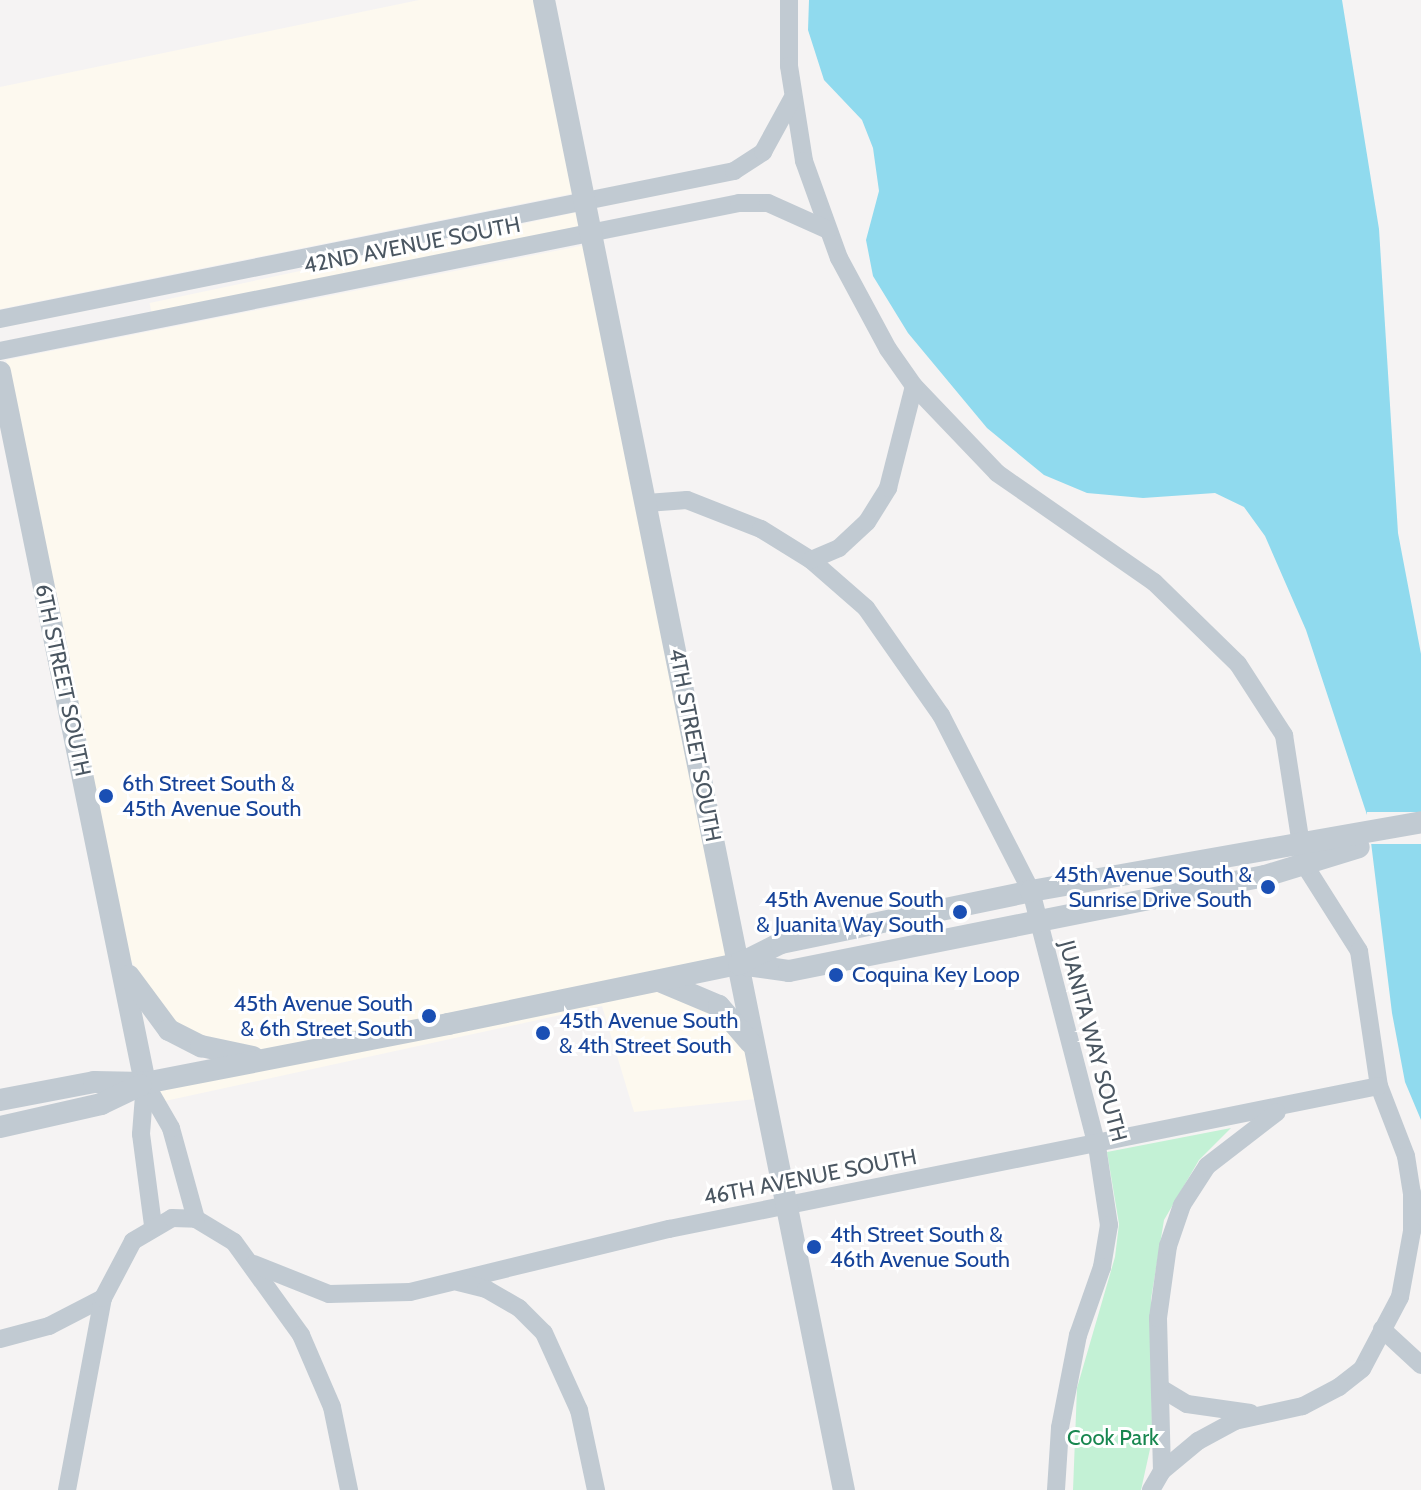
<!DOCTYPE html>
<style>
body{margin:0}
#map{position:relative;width:1421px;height:1490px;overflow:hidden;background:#f5f3f3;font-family:Cabin,sans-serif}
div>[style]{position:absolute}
.commercial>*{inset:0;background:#fdf9ef;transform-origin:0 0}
.green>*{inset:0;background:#c3f1d5}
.water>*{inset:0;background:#90daee}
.pier>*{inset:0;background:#f5f3f3;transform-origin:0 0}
.minor>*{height:18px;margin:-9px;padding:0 9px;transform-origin:9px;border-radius:9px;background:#c1cad2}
.tertiary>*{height:22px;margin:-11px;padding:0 11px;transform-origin:11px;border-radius:11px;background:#c1cad2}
.dots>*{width:22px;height:22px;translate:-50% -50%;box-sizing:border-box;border:4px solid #fff;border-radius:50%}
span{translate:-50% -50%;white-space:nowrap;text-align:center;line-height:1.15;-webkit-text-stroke:6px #fff;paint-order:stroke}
.street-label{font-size:22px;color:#4a5661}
.transit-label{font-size:22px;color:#164399}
.left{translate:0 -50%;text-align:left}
.right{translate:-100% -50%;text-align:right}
.park-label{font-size:22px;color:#17864f}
</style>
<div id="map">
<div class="commercial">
<i style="clip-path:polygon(419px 0,535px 0,575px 193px,0 309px,0 87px)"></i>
<i style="left:578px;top:212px;width:14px;height:438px;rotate:78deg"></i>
<i style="clip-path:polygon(585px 245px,729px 956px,266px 1050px,203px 1037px,174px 1022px,128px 957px,6px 360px)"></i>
<i style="clip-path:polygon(659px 991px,714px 1014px,747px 1053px,756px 1099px,634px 1112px,602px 1006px,165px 1101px,159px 1090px)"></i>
</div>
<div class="green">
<i style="clip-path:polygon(1231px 1128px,1199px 1160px,1164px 1220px,1151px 1299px,1152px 1440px,1141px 1490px,1073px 1490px,1077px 1388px,1115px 1257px,1119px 1224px,1107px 1152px)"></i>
</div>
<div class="water">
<i style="clip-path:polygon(809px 0,1342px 0,1379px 229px,1398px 533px,1421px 654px,1421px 1120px,1405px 1082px,1392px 1013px,1368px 818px,1306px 630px,1265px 536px,1244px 507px,1215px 493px,1143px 498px,1087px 493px,1044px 475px,987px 428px,908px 333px,873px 276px,866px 240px,879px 191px,873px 148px,862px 120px,824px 80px,808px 30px)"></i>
</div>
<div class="pier">
<i style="left:1421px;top:812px;width:32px;height:54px;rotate:90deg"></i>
</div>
<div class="minor">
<i style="left:789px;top:0;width:66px;rotate:90deg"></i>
<i style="left:789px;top:66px;width:96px;rotate:81deg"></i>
<i style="left:804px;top:161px;width:103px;rotate:70.2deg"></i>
<i style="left:839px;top:258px;width:103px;rotate:61.7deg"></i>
<i style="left:888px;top:349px;width:45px;rotate:54.9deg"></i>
<i style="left:914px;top:386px;width:120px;rotate:46.3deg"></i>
<i style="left:997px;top:473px;width:191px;rotate:34.8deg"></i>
<i style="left:1154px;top:582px;width:117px;rotate:44.3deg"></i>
<i style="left:1238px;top:664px;width:85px;rotate:57.1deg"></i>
<i style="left:1284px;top:735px;width:131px;rotate:81.2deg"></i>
<i style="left:1304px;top:864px;width:103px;rotate:57.7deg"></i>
<i style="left:1359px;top:951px;width:136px;rotate:81.6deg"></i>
<i style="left:1379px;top:1086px;width:75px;rotate:68.9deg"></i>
<i style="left:1406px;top:1156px;width:37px;rotate:81deg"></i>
<i style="left:1412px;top:1193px;width:38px;rotate:90deg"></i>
<i style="left:1412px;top:1231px;width:67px;rotate:100.3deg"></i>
<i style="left:1400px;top:1297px;width:81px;rotate:117.8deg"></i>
<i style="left:1362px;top:1369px;width:29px;rotate:142deg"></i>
<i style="left:1339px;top:1387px;width:41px;rotate:152.2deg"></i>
<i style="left:1303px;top:1406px;width:70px;rotate:167.6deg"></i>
<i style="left:1235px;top:1421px;width:42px;rotate:151.6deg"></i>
<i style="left:1198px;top:1441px;width:47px;rotate:140.2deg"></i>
<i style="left:1162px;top:1471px;width:22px;rotate:120deg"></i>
<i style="left:0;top:319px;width:749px;rotate:-11.4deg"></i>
<i style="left:734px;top:171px;width:35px;rotate:-33deg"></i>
<i style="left:763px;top:152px;width:60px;rotate:-61.3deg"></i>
<i style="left:0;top:351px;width:754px;rotate:-11.32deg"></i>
<i style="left:739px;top:203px;width:29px"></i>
<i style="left:768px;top:203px;width:66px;rotate:24.2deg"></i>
<i style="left:647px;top:503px;width:40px;rotate:-4.3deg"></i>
<i style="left:687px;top:500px;width:79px;rotate:21.4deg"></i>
<i style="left:761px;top:529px;width:59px;rotate:31.8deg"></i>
<i style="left:811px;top:560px;width:73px;rotate:41.1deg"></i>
<i style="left:866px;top:608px;width:131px;rotate:55deg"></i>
<i style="left:941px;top:715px;width:198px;rotate:62.9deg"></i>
<i style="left:1031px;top:891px;width:263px;rotate:75.5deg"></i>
<i style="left:1097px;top:1146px;width:80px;rotate:81.4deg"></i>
<i style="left:1109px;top:1225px;width:43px;rotate:99.5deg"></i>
<i style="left:1102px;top:1267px;width:72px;rotate:109.4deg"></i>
<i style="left:1078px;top:1335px;width:95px;rotate:101deg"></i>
<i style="left:1060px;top:1428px;width:62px;rotate:93.7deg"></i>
<i style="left:811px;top:560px;width:30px;rotate:-23deg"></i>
<i style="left:839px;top:548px;width:38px;rotate:-43deg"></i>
<i style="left:867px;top:522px;width:40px;rotate:-58deg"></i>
<i style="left:888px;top:488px;width:105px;rotate:-75.7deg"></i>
<i style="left:145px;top:1083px;width:51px;rotate:94.5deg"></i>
<i style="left:141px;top:1134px;width:92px;rotate:82.5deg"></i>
<i style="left:196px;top:1219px;width:44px;rotate:31.2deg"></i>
<i style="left:234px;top:1242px;width:115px;rotate:54.2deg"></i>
<i style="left:301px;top:1335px;width:78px;rotate:66.7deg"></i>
<i style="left:332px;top:1407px;width:85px;rotate:78.4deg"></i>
<i style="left:254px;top:1264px;width:81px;rotate:21.8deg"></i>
<i style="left:329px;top:1294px;width:81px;rotate:-1.4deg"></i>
<i style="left:410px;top:1292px;width:267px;rotate:-13.7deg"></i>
<i style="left:669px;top:1229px;width:724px;rotate:-11.39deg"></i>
<i style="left:458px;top:1282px;width:29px;rotate:14deg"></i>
<i style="left:486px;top:1289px;width:38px;rotate:30deg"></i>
<i style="left:519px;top:1308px;width:35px;rotate:45deg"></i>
<i style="left:544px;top:1333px;width:85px;rotate:65.6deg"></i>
<i style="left:579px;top:1410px;width:82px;rotate:78deg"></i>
<i style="left:1382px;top:1329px;width:53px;rotate:42.7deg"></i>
<i style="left:0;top:1339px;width:51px;rotate:-14.9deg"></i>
<i style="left:49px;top:1326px;width:61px;rotate:-27.4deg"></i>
<i style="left:1162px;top:1389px;width:29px;rotate:31deg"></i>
<i style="left:1187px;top:1404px;width:64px;rotate:8.1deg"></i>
<i style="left:1162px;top:1471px;width:153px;rotate:-91.5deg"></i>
<i style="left:1158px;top:1318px;width:73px;rotate:-82.1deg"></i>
<i style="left:1168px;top:1246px;width:43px;rotate:-71.1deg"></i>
<i style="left:1182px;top:1205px;width:46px;rotate:-57.3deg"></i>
<i style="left:1207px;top:1166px;width:88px;rotate:-37.6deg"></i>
<i style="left:67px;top:1490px;width:195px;rotate:-79.4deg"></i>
<i style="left:103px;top:1298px;width:64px;rotate:-62.2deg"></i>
<i style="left:133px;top:1241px;width:45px;rotate:-30.5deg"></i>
<i style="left:172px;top:1218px;width:24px;rotate:2deg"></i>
<i style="left:196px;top:1219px;width:94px;rotate:-105.4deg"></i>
<i style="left:171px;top:1128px;width:52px;rotate:-120deg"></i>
</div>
<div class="tertiary">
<i style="left:544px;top:0;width:1520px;rotate:78.62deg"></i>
<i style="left:0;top:372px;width:726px;rotate:78.47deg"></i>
<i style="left:739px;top:964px;width:50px;rotate:8deg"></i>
<i style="left:789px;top:971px;width:485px;rotate:-11.3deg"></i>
<i style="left:1265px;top:876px;width:98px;rotate:-17.1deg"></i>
<i style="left:129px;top:976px;width:67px;rotate:53.5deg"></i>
<i style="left:169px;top:1030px;width:36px;rotate:27deg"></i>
<i style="left:201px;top:1046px;width:53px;rotate:11.9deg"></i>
<i style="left:662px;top:982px;width:62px;rotate:22.8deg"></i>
<i style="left:719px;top:1006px;width:48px;rotate:49.3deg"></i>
<i style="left:0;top:1100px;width:96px;rotate:-10.8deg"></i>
<i style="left:94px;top:1082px;width:51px;rotate:1.1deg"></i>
<i style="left:145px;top:1083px;width:309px;rotate:-11deg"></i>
<i style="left:448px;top:1024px;width:297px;rotate:-11.7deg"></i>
<i style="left:739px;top:964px;width:47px;rotate:-26.6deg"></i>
<i style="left:781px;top:943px;width:255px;rotate:-11.7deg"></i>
<i style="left:1031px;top:891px;width:396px;rotate:-10deg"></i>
<i style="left:0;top:1127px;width:104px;rotate:-12.8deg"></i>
<i style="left:101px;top:1104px;width:44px;rotate:-25.4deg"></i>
</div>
<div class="dots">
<i style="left:106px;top:796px;background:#1a4fb4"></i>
<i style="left:1268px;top:887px;background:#1a4fb4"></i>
<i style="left:960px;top:912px;background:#1a4fb4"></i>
<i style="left:836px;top:975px;background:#1a4fb4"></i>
<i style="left:429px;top:1016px;background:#1a4fb4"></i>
<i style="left:543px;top:1033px;background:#1a4fb4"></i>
<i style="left:814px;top:1247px;background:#1a4fb4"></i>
</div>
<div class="street-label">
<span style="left:412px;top:245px;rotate:-11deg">42ND AVENUE SOUTH</span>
<span style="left:63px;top:680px;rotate:78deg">6TH STREET SOUTH</span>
<span style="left:695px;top:745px;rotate:79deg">4TH STREET SOUTH</span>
<span style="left:1093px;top:1041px;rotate:75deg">JUANITA WAY SOUTH</span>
<span style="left:810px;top:1177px;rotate:-11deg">46TH AVENUE SOUTH</span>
</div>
<div class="transit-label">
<span class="left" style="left:122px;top:796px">6th Street South &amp;<br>45th Avenue South</span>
<span class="right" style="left:1252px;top:887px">45th Avenue South &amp;<br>Sunrise Drive South</span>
<span class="right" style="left:944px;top:912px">45th Avenue South<br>&amp; Juanita Way South</span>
<span class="left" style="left:852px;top:975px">Coquina Key Loop</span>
<span class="right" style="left:413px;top:1016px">45th Avenue South<br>&amp; 6th Street South</span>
<span class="left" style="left:559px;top:1033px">45th Avenue South<br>&amp; 4th Street South</span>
<span class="left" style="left:830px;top:1247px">4th Street South &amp;<br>46th Avenue South</span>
</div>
<div class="park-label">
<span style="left:1113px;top:1438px">Cook Park</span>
</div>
</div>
